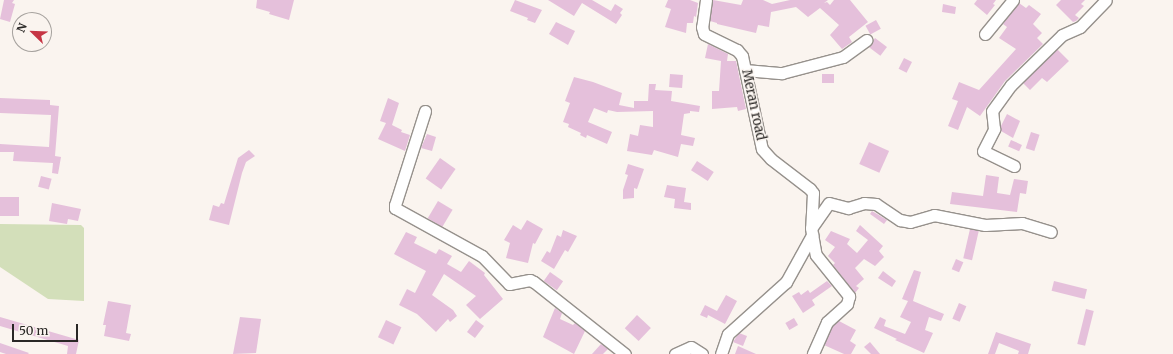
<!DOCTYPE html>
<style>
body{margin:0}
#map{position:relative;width:1173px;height:354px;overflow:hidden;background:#faf4ef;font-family:Merriweather,serif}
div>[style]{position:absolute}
.green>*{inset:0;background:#d3dfba}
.building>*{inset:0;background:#e5c0db;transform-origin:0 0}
.roads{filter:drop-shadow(1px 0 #96918c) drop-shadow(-1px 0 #96918c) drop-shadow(0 1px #96918c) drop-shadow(0 -1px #96918c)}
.minor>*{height:11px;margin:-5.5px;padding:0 5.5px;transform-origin:5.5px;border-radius:5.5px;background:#fff}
span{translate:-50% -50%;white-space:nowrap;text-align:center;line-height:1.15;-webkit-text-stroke:3px #faf4ef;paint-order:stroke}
.street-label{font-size:13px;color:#292725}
.north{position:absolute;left:12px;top:12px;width:40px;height:40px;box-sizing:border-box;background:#faf4ef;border:1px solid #a6a29e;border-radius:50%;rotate:293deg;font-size:11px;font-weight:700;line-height:16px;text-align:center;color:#292725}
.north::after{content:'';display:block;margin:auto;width:14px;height:18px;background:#c63544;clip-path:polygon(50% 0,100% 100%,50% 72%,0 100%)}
.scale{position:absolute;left:12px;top:324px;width:66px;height:18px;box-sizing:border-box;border:2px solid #292725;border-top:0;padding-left:5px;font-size:12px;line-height:14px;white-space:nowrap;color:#292725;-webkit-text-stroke:3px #faf4ef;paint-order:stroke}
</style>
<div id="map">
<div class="green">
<i style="clip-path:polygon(0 224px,81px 225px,84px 228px,84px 301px,48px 299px,0 267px)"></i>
</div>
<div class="building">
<i style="clip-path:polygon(4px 0,14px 0,12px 3px,15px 4px,10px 22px,0 19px)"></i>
<i style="clip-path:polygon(257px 0,294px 0,289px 20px,269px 14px,270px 12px,256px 8px)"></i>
<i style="clip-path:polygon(515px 0,542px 10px,535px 23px,527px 20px,528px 18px,510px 11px)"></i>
<i style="clip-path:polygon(548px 0,592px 0,611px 11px,615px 4px,623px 9px,620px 13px,622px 15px,616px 24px,582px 3px,574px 16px)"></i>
<i style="clip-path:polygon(668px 0,690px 0,698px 3px,696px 17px,694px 16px,693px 23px,687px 23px,686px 33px,665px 27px,671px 9px,665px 7px)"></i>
<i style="clip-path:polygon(713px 0,741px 5px,743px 0,763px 0,772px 4px,790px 0,828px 0,824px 3px,827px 2px,830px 5px,834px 0,850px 0,868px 22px,849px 37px,852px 42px,842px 49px,830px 35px,839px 25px,820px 8px,808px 17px,796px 7px,771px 12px,769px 27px,758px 25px,756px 33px,717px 24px,717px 23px,710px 21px)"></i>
<i style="clip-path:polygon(977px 0,996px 0,993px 4px,995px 5px,987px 15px,974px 4px)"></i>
<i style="clip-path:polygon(1061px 0,1085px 0,1081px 4px,1084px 6px,1075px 15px,1079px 18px,1076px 21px,1073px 22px,1056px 5px)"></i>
<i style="clip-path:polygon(1019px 3px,1026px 8px,1029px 5px,1041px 14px,1033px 24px,1042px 33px,1037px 38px,1043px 44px,1005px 81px,980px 116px,967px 107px,958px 130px,948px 126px,958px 101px,952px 99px,959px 82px,979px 90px,1016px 49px,999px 38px,1007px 27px,1003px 24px)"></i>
<i style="clip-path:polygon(943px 4px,956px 7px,955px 14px,942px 12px)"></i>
<i style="left:876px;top:20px;width:10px;height:12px;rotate:61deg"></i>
<i style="clip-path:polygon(556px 22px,575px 31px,568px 45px,549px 34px)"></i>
<i style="left:875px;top:38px;width:15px;height:11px;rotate:37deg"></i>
<i style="clip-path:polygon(708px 44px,728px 54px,727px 61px,736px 61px,746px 109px,738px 111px,737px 107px,712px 109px,712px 91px,719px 91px,721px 61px,705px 58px)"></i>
<i style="clip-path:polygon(1057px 49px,1069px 61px,1047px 82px,1042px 78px,1030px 90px,1023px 83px)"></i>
<i style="left:904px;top:58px;width:9px;height:12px;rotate:27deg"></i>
<i style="left:670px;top:74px;width:13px;height:13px;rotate:4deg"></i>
<i style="left:834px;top:74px;width:9px;height:12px;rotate:90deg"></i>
<i style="clip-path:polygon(574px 77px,593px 82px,622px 93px,619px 105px,634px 108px,634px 101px,648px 101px,649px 84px,656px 84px,655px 90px,672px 91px,671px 101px,700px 106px,699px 112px,690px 111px,690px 113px,684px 114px,681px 135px,695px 138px,693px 146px,681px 144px,678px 157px,654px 150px,652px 155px,627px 151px,630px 134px,638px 136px,640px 125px,653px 127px,653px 111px,617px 112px,608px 110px,607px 113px,594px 108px,588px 122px,612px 132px,607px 144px,587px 135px,586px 138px,580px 135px,581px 133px,568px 127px,569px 124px,563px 122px,570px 103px,565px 101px)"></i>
<i style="clip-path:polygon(0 98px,50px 100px,50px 105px,59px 106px,55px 156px,61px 157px,58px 174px,52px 173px,53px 163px,13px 161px,14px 152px,0 152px,0 144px,49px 147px,51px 115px,0 113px)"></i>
<i style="clip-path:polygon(388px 98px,399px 103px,392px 125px,402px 130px,401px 132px,410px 135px,405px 151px,378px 139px,386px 123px,380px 121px)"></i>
<i style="clip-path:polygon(1007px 114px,1020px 121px,1013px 138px,1001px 131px,1001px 126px)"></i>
<i style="left:1031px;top:132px;width:9px;height:17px;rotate:18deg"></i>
<i style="clip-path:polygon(427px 134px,436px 137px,432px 151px,421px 148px)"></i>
<i style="left:1011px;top:140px;width:12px;height:7px;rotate:24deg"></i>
<i style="left:869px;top:142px;width:22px;height:24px;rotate:24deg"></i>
<i style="clip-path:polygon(249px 150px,255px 156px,246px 162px,242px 173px,229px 225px,209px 220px,213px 205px,219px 207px,221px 203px,224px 204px,238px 158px)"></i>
<i style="left:440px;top:158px;width:19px;height:25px;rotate:35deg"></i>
<i style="left:697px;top:161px;width:20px;height:11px;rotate:33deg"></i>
<i style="clip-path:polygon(628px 164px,644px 169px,637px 189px,634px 188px,634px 198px,623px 199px,623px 190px,628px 175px,625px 174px)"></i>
<i style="clip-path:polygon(986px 175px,999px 177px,997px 193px,1010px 195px,1014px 179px,1028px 181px,1026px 194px,1020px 193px,1017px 212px,950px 204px,952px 192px,983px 196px)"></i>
<i style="left:41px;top:176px;width:11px;height:11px;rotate:15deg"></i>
<i style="clip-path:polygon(667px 185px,686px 188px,684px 202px,691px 203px,691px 210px,674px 208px,675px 199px,664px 197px)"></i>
<i style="left:0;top:197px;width:19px;height:19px"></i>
<i style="left:438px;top:201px;width:17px;height:20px;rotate:31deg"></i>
<i style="clip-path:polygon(52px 203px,81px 209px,78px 221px,68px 219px,67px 224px,49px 221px)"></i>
<i style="clip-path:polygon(872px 211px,887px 220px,884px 224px,870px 214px)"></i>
<i style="clip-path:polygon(527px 220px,543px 229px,535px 244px,533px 243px,528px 263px,506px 258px,510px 243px,504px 240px,513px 225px,521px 230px)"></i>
<i style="clip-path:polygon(860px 225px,883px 246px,879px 251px,884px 257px,875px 266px,864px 259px,855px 268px,864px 279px,856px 286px,859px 288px,855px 293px,833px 265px,835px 263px,828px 256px,835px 247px,825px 240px,831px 231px,850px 239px,847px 244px,857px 253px,868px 240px,856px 231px)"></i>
<i style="left:970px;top:229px;width:9px;height:30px;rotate:13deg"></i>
<i style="clip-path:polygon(563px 230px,577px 236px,568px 252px,565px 250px,554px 269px,541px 261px,547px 251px,550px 253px,557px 235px,561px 237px)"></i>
<i style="clip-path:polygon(406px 232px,417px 237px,414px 243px,436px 254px,439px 249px,452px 256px,447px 264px,461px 272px,469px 261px,485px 273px,484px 275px,503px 299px,480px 319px,466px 305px,476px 296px,444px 274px,432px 295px,453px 310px,457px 316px,450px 322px,448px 319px,436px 332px,417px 314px,399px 305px,407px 289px,415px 293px,426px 271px,394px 254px)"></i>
<i style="left:956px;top:259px;width:8px;height:11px;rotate:23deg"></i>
<i style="clip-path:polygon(914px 270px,921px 272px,913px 301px,944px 314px,941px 321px,929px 317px,925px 330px,933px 333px,924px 353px,895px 340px,897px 339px,874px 328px,880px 317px,886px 320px,884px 326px,905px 334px,911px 322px,900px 317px,908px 301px,902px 299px)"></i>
<i style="clip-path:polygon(883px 271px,896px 281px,892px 287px,878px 278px)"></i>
<i style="left:550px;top:272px;width:16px;height:11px;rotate:35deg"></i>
<i style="clip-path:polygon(827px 281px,832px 286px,812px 300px,815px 305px,803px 313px,792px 296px,799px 292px,801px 295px,808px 290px,810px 293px)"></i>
<i style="left:1054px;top:281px;width:34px;height:10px;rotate:14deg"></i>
<i style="clip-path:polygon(726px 295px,737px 301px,725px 324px,708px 315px,707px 318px,700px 315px,705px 305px,717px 311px)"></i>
<i style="clip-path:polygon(108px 301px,131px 305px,126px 333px,131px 334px,129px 341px,104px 336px,106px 325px,103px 325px)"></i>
<i style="left:959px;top:303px;width:8px;height:17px;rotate:23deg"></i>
<i style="clip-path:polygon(555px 308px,562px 313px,560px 319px,573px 325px,575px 323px,585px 331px,574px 354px,543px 337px)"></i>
<i style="left:1086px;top:309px;width:8px;height:36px;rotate:14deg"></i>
<i style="left:637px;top:315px;width:19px;height:18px;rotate:43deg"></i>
<i style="clip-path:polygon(0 317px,79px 340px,76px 354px,67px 354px,68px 346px,0 326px)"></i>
<i style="clip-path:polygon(240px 317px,261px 319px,256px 353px,233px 354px)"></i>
<i style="left:794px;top:318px;width:8px;height:10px;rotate:60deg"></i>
<i style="left:386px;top:320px;width:17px;height:19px;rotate:25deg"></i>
<i style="left:476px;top:320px;width:10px;height:15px;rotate:37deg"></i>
<i style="clip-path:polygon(839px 321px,856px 330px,850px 341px,856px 345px,851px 354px,844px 354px,824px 345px,833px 326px)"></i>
<i style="clip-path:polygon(996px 332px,1031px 344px,1028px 354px,1018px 354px,1019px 351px,999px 343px,995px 354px,988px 354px)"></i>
<i style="clip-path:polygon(739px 333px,747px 336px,743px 346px,733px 342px)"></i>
<i style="clip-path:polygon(870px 342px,880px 354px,871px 354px,864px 347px)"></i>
<i style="clip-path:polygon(0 343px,29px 353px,28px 354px,6px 354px,0 352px)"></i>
<i style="clip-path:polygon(601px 344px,608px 349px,603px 354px,592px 354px)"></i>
<i style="clip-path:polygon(738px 346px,756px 354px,735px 354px)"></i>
</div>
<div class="roads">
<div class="minor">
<i style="left:706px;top:0;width:27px;rotate:98deg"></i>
<i style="left:702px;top:27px;width:7px;rotate:74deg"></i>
<i style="left:704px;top:34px;width:37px;rotate:26deg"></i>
<i style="left:737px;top:50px;width:8px;rotate:50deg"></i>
<i style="left:742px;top:56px;width:95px;rotate:77.9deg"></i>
<i style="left:762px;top:149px;width:13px;rotate:48deg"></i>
<i style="left:771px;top:159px;width:49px;rotate:37.6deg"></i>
<i style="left:810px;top:189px;width:5px;rotate:53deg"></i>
<i style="left:813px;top:193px;width:35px;rotate:93deg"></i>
<i style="left:811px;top:228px;width:27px;rotate:80deg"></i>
<i style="left:816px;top:255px;width:53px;rotate:51.2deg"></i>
<i style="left:849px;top:296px;width:8px;rotate:104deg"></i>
<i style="left:847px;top:304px;width:27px;rotate:138deg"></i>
<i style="left:827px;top:322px;width:35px;rotate:114deg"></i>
<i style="left:985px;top:34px;width:44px;rotate:-50.5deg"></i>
<i style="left:745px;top:70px;width:37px;rotate:5deg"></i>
<i style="left:782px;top:73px;width:63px;rotate:-14.7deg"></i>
<i style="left:843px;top:57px;width:29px;rotate:-36deg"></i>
<i style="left:425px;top:111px;width:99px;rotate:107.7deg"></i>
<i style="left:395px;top:205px;width:3px;rotate:90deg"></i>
<i style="left:395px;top:208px;width:99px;rotate:28.9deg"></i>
<i style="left:482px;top:256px;width:39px;rotate:46deg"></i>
<i style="left:509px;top:284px;width:21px;rotate:-11deg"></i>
<i style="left:530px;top:280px;width:4px;rotate:27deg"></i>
<i style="left:534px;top:282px;width:116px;rotate:38.4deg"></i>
<i style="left:1014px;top:166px;width:34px;rotate:-154deg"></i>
<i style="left:983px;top:151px;width:25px;rotate:-63deg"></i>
<i style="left:994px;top:129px;width:18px;rotate:-96deg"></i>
<i style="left:992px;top:111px;width:32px;rotate:-54deg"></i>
<i style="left:1011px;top:85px;width:71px;rotate:-44.4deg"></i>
<i style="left:1062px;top:35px;width:20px;rotate:-24deg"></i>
<i style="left:1080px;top:27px;width:37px;rotate:-46deg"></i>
<i style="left:812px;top:227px;width:29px;rotate:-55deg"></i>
<i style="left:829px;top:203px;width:20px;rotate:15deg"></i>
<i style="left:848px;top:208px;width:17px;rotate:-17deg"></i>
<i style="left:864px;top:203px;width:12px;rotate:5deg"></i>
<i style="left:876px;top:204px;width:29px;rotate:34deg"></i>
<i style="left:900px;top:220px;width:10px;rotate:11deg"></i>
<i style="left:910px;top:222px;width:25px;rotate:-16deg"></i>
<i style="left:934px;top:215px;width:52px;rotate:11.1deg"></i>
<i style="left:985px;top:225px;width:37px;rotate:-3deg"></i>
<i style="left:1022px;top:223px;width:30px;rotate:17deg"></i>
<i style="left:675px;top:354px;width:17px;rotate:-24deg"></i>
<i style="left:691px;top:347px;width:13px;rotate:32deg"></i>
<i style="left:721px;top:354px;width:21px;rotate:-71deg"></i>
<i style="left:728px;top:334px;width:78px;rotate:-41.9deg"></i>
<i style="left:786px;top:282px;width:54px;rotate:-61deg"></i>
</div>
</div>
<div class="street-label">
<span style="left:753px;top:105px;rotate:78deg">Meran road</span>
</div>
<div class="north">N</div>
<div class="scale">50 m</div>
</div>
